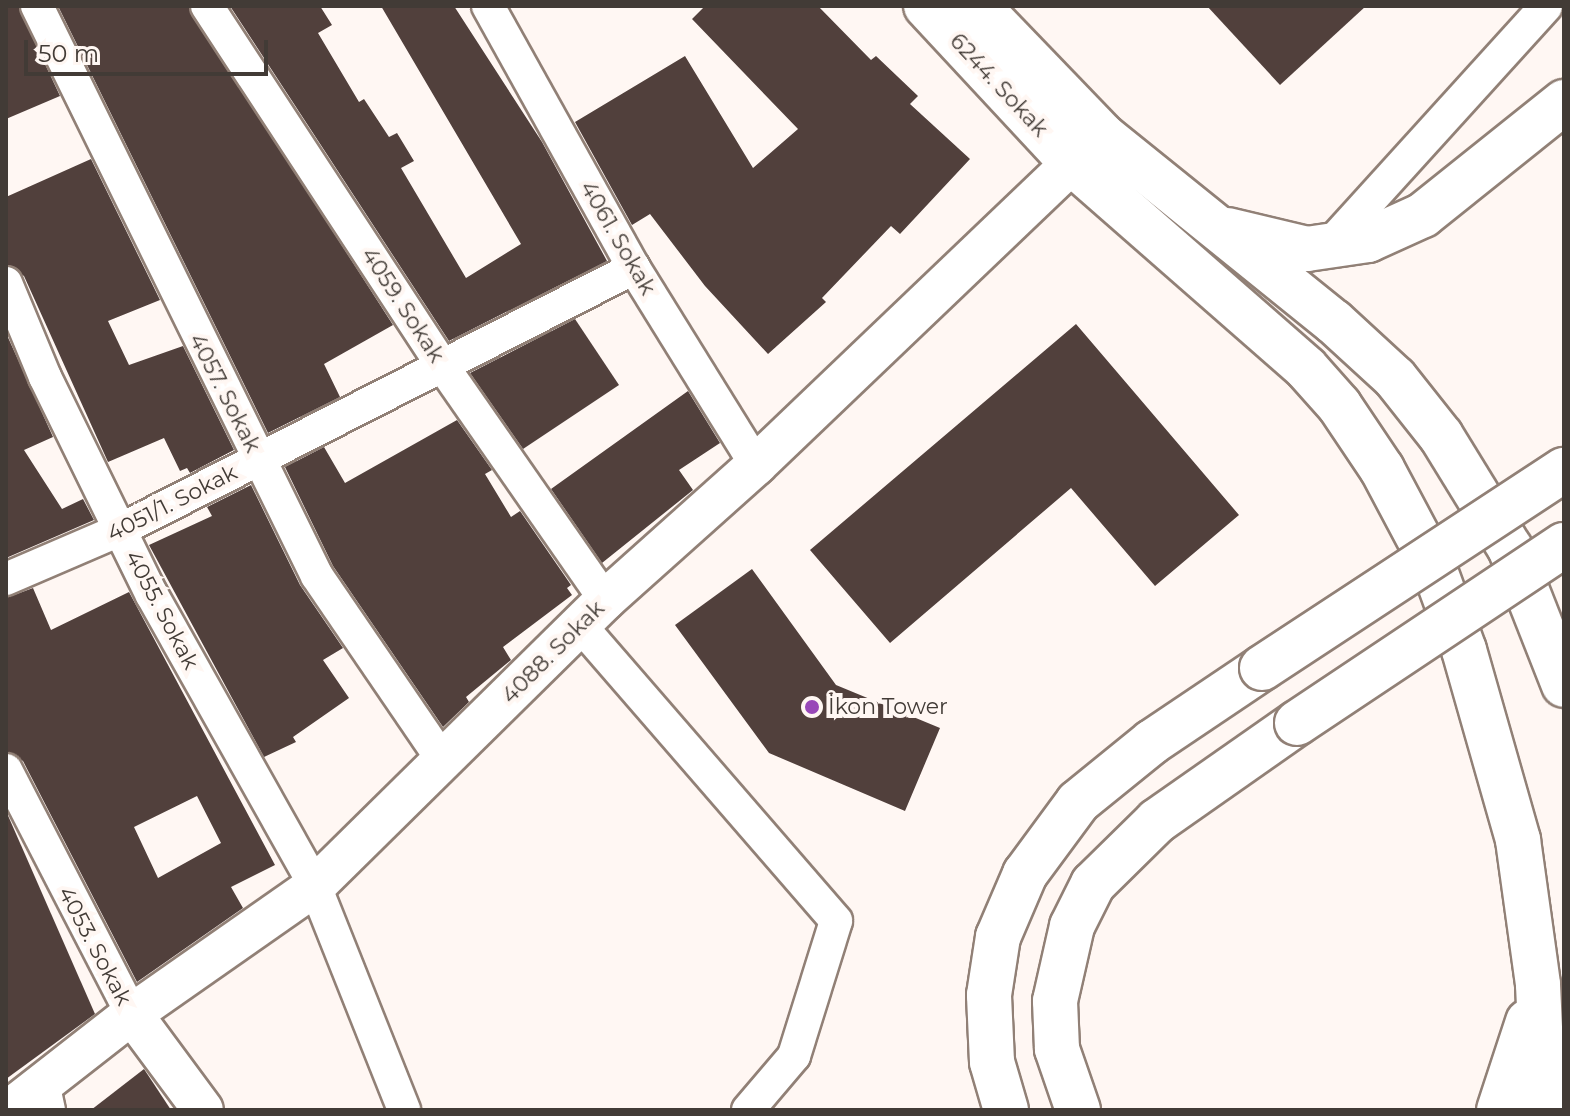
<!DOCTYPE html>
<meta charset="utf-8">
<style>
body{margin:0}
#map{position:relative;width:1570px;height:1116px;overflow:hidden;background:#fff7f3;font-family:Montserrat,sans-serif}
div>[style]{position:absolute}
.building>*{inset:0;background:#51403c}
.roads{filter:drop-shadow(2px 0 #918076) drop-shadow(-2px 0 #918076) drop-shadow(0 2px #918076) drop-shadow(0 -2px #918076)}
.minor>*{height:32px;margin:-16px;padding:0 16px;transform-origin:16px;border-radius:16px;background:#fff}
.tertiary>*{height:40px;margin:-20px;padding:0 20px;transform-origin:20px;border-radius:20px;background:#fff}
.primary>*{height:44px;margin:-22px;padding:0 22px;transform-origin:22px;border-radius:22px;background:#fff}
.bridges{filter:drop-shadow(2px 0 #918076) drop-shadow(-2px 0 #918076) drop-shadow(0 2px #918076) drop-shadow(0 -2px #918076)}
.primary-bridge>*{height:44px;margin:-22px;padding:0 22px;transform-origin:22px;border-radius:22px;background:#fff}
.dots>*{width:22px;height:22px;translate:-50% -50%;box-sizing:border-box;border:4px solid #fff7f3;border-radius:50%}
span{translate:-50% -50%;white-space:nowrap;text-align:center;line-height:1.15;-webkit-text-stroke:8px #fff7f3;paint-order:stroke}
.street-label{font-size:22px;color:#423b36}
.poi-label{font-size:22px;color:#423b36}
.left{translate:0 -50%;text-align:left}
.frame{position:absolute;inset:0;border:8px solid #423b36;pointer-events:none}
.scale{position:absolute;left:24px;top:40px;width:244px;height:36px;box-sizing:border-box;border:4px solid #423b36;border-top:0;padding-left:10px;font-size:24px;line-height:28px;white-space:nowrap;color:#423b36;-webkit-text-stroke:6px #fff7f3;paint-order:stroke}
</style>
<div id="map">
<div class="building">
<i style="clip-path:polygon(6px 6px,18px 6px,60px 96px,6px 119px)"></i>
<i style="clip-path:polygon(58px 6px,188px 6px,393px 325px,324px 364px,340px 397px,268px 433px)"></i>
<i style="clip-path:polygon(230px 6px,320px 6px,332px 25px,318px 33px,359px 102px,364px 99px,389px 137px,397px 133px,414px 161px,401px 168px,466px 278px,521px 244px,381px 6px,454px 6px,542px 142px,607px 261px,449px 341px)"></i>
<i style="clip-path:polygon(705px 6px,818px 6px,871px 60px,876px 56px,918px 96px,910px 104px,970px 159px,900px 234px,891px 226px,822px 298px,826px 302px,768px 354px,705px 286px,650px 214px,632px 225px,575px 122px,685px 56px,753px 168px,798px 129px,692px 19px)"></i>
<i style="clip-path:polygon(1207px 6px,1366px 6px,1280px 85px)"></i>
<i style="clip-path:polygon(91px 159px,160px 300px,108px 321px,129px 365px,183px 346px,234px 450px,190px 473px,187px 468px,180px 471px,164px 438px,108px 462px,24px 276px,6px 264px,6px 197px)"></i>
<i style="clip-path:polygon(575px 319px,619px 385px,523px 449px,470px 373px)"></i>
<i style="clip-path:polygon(1076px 324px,1239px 515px,1155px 586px,1071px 488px,890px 643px,810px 550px)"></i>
<i style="clip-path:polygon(6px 333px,53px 437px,24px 450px,62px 509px,83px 499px,94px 520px,6px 558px)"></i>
<i style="clip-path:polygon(688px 391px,720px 443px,679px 470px,693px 490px,602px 563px,551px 489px)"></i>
<i style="clip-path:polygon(457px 420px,492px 470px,485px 474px,511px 517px,520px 511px,571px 585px,567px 588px,572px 595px,503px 647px,511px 660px,466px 697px,469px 702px,443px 727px,333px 566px,285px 467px,324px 447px,345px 483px)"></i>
<i style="clip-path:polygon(251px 485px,300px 585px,343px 648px,323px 660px,349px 698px,293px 737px,296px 742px,264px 757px,149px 545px,212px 516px,207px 507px)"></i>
<i style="clip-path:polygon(752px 569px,836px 685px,940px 728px,905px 811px,769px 753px,675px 625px)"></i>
<i style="clip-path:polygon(evenodd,33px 588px,51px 630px,129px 592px,275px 865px,231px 887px,243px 908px,137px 982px,23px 761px,6px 751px,6px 598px,33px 588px,197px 796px,221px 843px,158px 878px,134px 827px,197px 796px)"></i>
<i style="clip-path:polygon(6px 811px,95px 1014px,6px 1079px)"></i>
<i style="clip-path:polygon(144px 1069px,171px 1110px,91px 1110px)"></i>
</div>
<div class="roads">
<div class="minor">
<i style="left:37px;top:6px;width:635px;rotate:63.84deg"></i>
<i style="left:317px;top:576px;width:225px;rotate:55.7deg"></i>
<i style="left:207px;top:6px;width:433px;rotate:56.8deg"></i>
<i style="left:444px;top:368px;width:282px;rotate:55.2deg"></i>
<i style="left:488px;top:6px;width:300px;rotate:60.9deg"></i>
<i style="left:634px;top:268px;width:232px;rotate:58.2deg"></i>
<i style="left:1325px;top:250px;width:329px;rotate:-47.8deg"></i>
<i style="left:6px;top:283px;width:102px;rotate:67.5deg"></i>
<i style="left:45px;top:377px;width:243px;rotate:63.9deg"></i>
<i style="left:152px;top:595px;width:334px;rotate:60.7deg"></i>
<i style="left:315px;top:886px;width:241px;rotate:68.3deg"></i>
<i style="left:6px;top:579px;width:124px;rotate:-23.3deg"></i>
<i style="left:120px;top:530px;width:577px;rotate:-27.01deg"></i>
<i style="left:580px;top:625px;width:391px;rotate:49.1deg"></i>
<i style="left:836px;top:921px;width:141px;rotate:107.3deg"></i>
<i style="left:794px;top:1056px;width:71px;rotate:130.4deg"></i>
<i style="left:6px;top:770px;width:275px;rotate:62.7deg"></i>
<i style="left:43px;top:1082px;width:29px;rotate:78deg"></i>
</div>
<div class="tertiary">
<i style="left:132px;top:1014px;width:119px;rotate:53.5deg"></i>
<i style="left:9px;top:1110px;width:156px;rotate:-38deg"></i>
<i style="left:132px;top:1014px;width:223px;rotate:-35deg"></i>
<i style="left:315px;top:886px;width:407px;rotate:-44.6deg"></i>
<i style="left:605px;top:600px;width:203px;rotate:-41.8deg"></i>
<i style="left:756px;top:465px;width:437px;rotate:-43.7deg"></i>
</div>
<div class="primary">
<i style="left:926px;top:6px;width:214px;rotate:47.1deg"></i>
<i style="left:1072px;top:163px;width:311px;rotate:41.2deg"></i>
<i style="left:1306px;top:368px;width:50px;rotate:48.3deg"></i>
<i style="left:1339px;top:405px;width:77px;rotate:56.1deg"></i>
<i style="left:1382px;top:469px;width:109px;rotate:62deg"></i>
<i style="left:1433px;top:565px;width:90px;rotate:70deg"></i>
<i style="left:1464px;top:650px;width:198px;rotate:74.1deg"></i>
<i style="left:1518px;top:840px;width:146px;rotate:82.1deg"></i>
<i style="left:1538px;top:985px;width:125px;rotate:87.3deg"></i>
<i style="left:978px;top:6px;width:179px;rotate:46.1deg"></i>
<i style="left:1102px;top:135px;width:298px;rotate:38.9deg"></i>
<i style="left:1334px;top:322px;width:83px;rotate:42.6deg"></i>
<i style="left:1395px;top:378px;width:74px;rotate:51.6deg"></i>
<i style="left:1441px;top:436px;width:132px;rotate:58.4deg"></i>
<i style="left:1510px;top:548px;width:147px;rotate:68.5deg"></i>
<i style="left:1227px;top:230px;width:82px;rotate:13.4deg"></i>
<i style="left:1307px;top:249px;width:62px;rotate:-8.4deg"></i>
<i style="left:1368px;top:240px;width:60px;rotate:-24.4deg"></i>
<i style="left:1423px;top:215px;width:181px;rotate:-38.7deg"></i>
<i style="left:1006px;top:1110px;width:50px;rotate:-106.3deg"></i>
<i style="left:992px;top:1062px;width:67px;rotate:-92.6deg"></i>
<i style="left:989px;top:995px;width:59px;rotate:-81.2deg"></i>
<i style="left:998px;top:937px;width:69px;rotate:-66.8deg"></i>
<i style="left:1025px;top:874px;width:89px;rotate:-53.6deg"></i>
<i style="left:1078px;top:802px;width:95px;rotate:-39deg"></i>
<i style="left:1152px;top:742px;width:133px;rotate:-33.9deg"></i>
<i style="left:1078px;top:1110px;width:65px;rotate:-109deg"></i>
<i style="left:1057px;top:1049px;width:48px;rotate:-92.4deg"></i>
<i style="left:1055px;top:1001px;width:77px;rotate:-77.2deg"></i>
<i style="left:1072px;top:926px;width:47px;rotate:-63.4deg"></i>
<i style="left:1093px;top:884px;width:90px;rotate:-44.5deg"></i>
<i style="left:1157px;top:821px;width:171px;rotate:-35deg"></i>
<i style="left:1499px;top:1110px;width:93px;rotate:-71.8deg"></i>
</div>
</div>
<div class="bridges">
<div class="primary-bridge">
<i style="left:1262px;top:668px;width:361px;rotate:-33.3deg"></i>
<i style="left:1297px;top:723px;width:321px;rotate:-33.7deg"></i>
</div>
</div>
<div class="dots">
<i style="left:812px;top:707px;background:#9848b8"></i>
</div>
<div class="street-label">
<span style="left:999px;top:85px;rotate:47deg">6244. Sokak</span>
<span style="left:618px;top:238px;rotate:60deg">4061. Sokak</span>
<span style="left:403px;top:305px;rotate:57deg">4059. Sokak</span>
<span style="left:225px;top:393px;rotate:63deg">4057. Sokak</span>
<span style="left:172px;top:503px;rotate:-27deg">4051/1. Sokak</span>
<span style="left:162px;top:610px;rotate:62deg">4055. Sokak</span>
<span style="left:553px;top:652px;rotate:-45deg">4088. Sokak</span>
<span style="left:95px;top:946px;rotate:62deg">4053. Sokak</span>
</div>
<div class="poi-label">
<span class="left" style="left:828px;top:707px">İkon Tower</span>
</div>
<div class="frame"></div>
<div class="scale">50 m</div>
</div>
